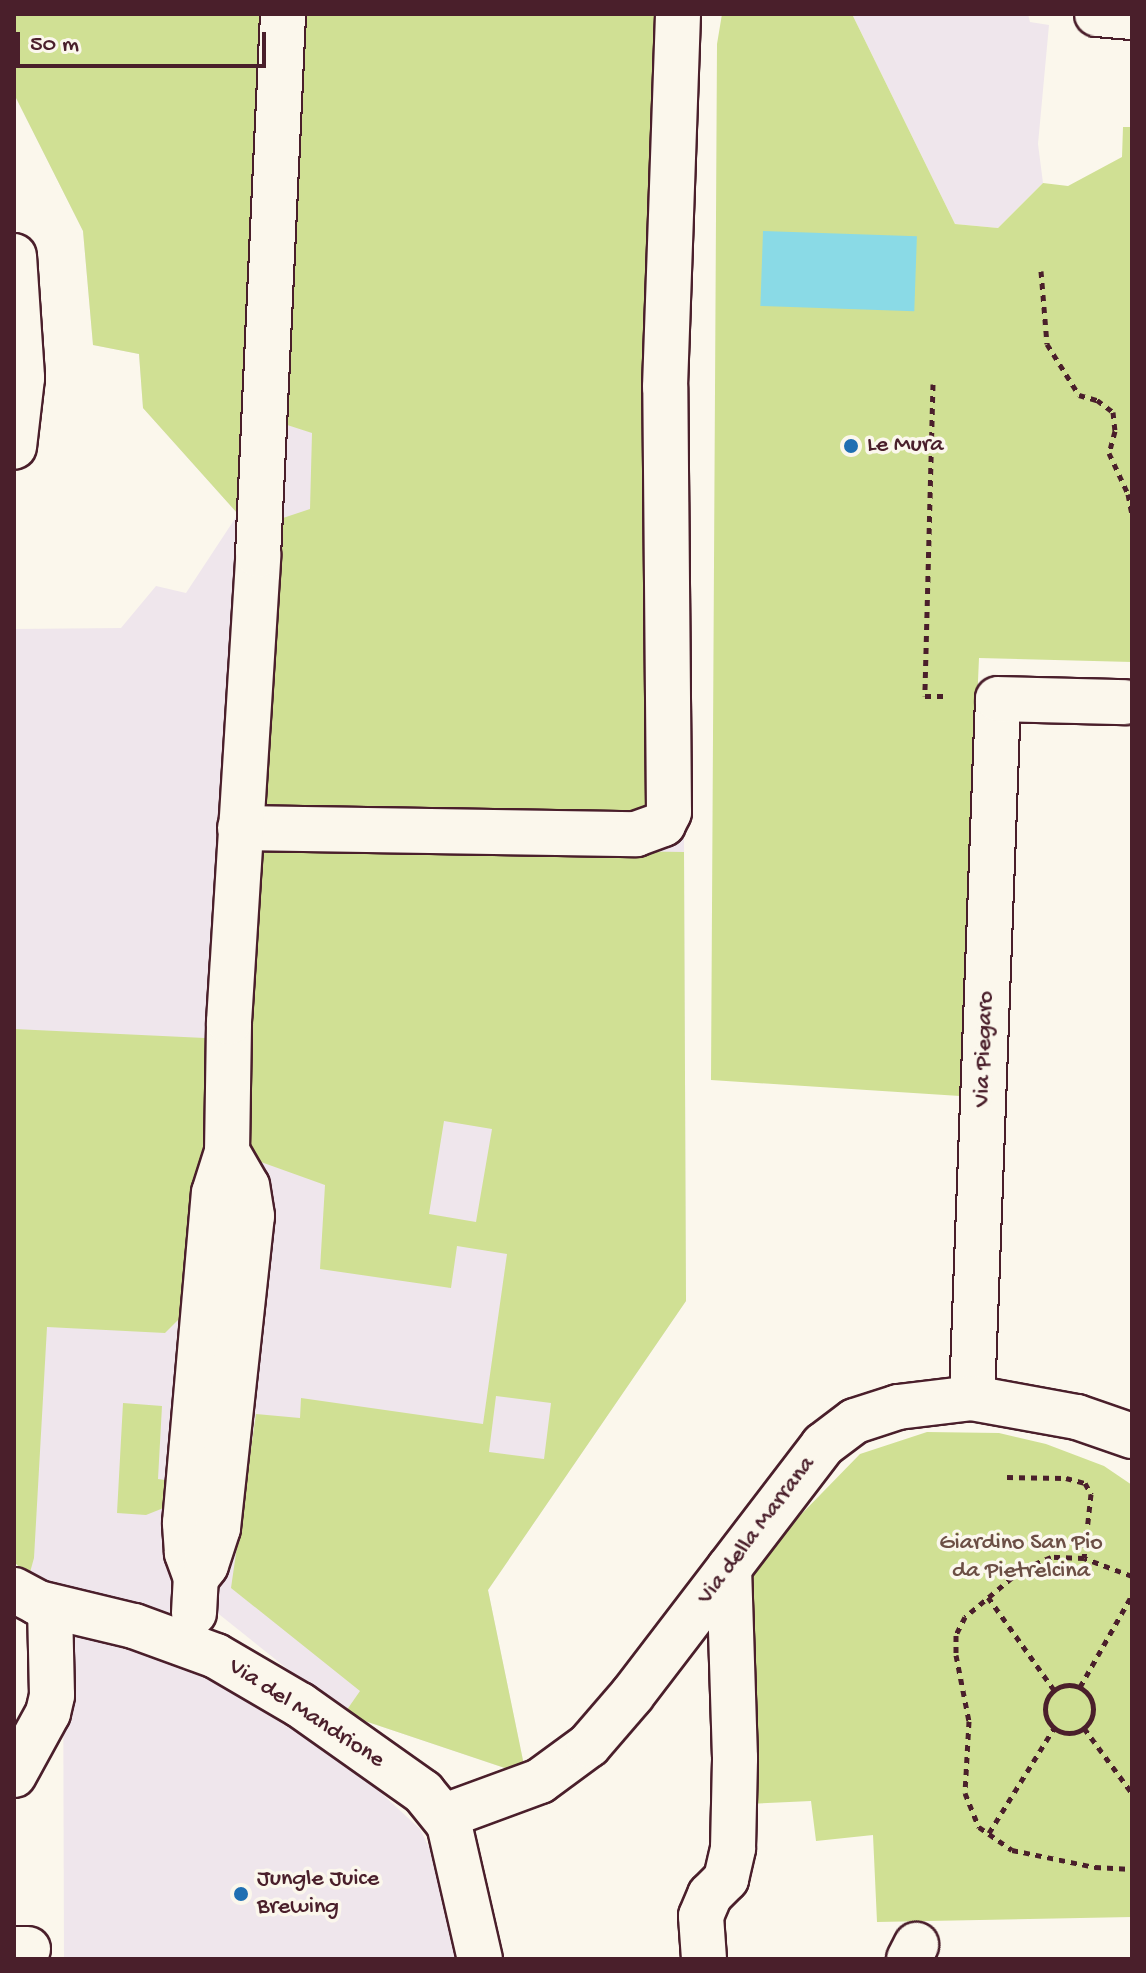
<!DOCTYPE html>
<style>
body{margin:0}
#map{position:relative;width:1146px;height:1973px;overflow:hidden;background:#fbf7ec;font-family:"Gochi Hand",sans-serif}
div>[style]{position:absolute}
.built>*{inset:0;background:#efe6ec}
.green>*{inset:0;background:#d0e094}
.water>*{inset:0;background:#8adae6;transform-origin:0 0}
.path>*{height:5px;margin-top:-2.5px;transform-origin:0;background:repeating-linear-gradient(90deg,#4a1f2b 0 6px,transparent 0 12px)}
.path>.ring{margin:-2.5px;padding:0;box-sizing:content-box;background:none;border:5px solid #4a1f2b;border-radius:50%}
.roads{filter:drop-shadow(2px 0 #4a1f2b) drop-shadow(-2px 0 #4a1f2b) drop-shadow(0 2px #4a1f2b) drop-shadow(0 -2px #4a1f2b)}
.minor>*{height:44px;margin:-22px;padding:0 22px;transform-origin:22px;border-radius:22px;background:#fbf7ec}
.dots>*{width:22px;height:22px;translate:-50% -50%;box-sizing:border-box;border:4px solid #fbf7ec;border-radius:50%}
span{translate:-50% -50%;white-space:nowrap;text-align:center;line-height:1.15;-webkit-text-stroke:7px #fbf7ec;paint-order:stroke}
.poi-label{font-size:24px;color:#4a1f2b}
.left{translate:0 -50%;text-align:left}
.street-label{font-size:24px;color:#4a1f2b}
.park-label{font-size:24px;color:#6c4f45}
.frame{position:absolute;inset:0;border:16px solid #4a1f2b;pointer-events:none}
.scale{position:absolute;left:16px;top:32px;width:250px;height:36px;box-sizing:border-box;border:4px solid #4a1f2b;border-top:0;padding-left:10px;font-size:24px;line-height:28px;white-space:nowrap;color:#4a1f2b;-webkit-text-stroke:6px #fbf7ec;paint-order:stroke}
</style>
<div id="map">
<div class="built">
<i style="clip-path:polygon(14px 14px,673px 389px,684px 838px,686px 1301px,488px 1590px,526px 1775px,344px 1714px,215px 1611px,170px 1614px,143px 1611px,29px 1576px,14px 1562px,14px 629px,121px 628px,156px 586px,186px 593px,238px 514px,143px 408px,139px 354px,93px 345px,83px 231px,14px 94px)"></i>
<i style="clip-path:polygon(852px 14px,1028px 14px,1030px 22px,1049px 25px,1038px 144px,1043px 183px,998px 228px,955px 224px)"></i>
<i style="clip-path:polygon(63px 1631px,139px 1653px,250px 1694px,326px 1742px,420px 1829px,438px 1866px,460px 1959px,64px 1959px)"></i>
</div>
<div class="green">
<i style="clip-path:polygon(14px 14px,664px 14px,649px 817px,255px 815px,274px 521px,310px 509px,312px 433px,281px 423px,238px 514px,143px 408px,139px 354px,93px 345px,83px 231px,14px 94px)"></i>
<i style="clip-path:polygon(722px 14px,852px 14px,955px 224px,998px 228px,1043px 183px,1068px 186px,1122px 157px,1123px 127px,1132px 127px,1132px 662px,979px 658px,960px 1096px,711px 1080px,717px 44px)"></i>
<i style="clip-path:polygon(evenodd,257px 846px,684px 852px,686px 1301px,488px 1590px,526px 1775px,344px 1714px,360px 1691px,231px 1588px,256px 1414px,300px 1418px,301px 1398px,483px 1424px,507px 1254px,457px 1246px,451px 1288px,320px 1269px,325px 1185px,247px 1157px,257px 846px,444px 1121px,492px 1129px,476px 1222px,429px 1214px,444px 1121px,257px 846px,496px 1396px,551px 1403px,544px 1459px,489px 1452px,496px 1396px)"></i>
<i style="clip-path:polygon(14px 1029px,205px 1038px,207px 1148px,187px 1311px,165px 1333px,47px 1327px,34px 1558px,29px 1576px,14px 1562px)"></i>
<i style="clip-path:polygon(123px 1403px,162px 1406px,158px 1479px,178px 1482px,176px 1503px,146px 1515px,117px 1513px)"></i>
<i style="clip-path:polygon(927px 1432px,999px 1433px,1046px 1444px,1104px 1466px,1132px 1485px,1132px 1917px,877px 1922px,873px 1835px,816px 1841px,811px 1801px,746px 1804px,742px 1575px,860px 1454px)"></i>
</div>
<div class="water">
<i style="left:763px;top:231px;width:154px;height:75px;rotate:2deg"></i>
</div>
<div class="path">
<i style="left:1041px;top:271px;width:73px;rotate:85.3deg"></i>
<i style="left:1047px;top:344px;width:60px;rotate:57.9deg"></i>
<i style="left:1079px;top:395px;width:19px;rotate:16deg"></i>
<i style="left:1097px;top:400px;width:20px;rotate:37deg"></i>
<i style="left:1113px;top:412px;width:19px;rotate:84deg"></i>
<i style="left:1115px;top:431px;width:23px;rotate:105deg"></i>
<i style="left:1109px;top:453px;width:45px;rotate:65.1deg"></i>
<i style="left:1128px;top:494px;width:21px;rotate:79deg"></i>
<i style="left:933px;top:384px;width:312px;rotate:91.5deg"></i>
<i style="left:925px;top:696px;width:18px"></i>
<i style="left:1007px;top:1477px;width:59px;rotate:1deg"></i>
<i style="left:1066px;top:1478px;width:20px;rotate:15deg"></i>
<i style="left:1085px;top:1483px;width:13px;rotate:61deg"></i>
<i style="left:1091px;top:1494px;width:64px;rotate:96.2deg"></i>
<i style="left:1132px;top:1576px;width:51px;rotate:-159.4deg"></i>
<i style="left:1084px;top:1558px;width:33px;rotate:-178deg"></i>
<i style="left:1051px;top:1557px;width:33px;rotate:157deg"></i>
<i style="left:1021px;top:1570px;width:73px;rotate:140deg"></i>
<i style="left:965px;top:1617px;width:20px;rotate:117deg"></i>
<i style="left:956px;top:1635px;width:20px;rotate:90deg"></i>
<i style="left:956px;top:1655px;width:67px;rotate:78.9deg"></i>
<i style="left:969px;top:1721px;width:72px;rotate:93.2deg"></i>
<i style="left:965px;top:1793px;width:37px;rotate:68deg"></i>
<i style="left:979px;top:1827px;width:40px;rotate:34.9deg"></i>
<i style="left:1012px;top:1850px;width:85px;rotate:11.6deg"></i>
<i style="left:1095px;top:1867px;width:37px;rotate:3deg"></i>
<i style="left:988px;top:1597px;width:114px;rotate:54.6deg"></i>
<i class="ring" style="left:1045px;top:1685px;width:43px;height:43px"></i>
<i style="left:1080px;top:1687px;width:106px;rotate:-60.5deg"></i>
<i style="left:1084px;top:1728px;width:81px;rotate:53.6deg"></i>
<i style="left:989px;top:1833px;width:123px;rotate:-58.2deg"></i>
</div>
<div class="roads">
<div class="minor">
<i style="left:1097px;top:14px;width:35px;rotate:5deg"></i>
<i style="left:14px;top:256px;width:122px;rotate:86.2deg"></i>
<i style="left:22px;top:378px;width:69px;rotate:96.6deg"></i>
<i style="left:240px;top:828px;width:396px;rotate:0.9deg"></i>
<i style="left:636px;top:834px;width:29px;rotate:-20deg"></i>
<i style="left:663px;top:824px;width:13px;rotate:-63deg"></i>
<i style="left:669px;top:812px;width:425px;rotate:-90.5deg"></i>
<i style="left:665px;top:387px;width:373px;rotate:-88deg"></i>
<i style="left:972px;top:1398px;width:699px;rotate:-87.87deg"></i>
<i style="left:998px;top:699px;width:127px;rotate:1.4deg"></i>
<i style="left:196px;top:1578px;width:27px;rotate:-110deg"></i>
<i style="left:187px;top:1553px;width:30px;rotate:-94deg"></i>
<i style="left:185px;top:1523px;width:331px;rotate:-85deg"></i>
<i style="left:214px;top:1193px;width:43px;rotate:-72.4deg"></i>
<i style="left:227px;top:1152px;width:130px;rotate:-89.1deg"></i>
<i style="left:229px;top:1022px;width:468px;rotate:-86.4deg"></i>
<i style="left:258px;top:555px;width:542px;rotate:-87.35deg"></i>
<i style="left:14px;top:1590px;width:27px;rotate:28deg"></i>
<i style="left:38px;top:1603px;width:99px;rotate:13.5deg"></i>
<i style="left:134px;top:1626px;width:87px;rotate:20.1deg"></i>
<i style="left:216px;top:1656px;width:97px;rotate:30.3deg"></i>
<i style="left:300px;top:1705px;width:151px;rotate:35.3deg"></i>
<i style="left:423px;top:1792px;width:41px;rotate:50.9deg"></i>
<i style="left:449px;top:1824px;width:139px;rotate:77.1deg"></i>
<i style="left:194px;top:1613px;width:35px;rotate:-87deg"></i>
<i style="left:196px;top:1578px;width:16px;rotate:-52deg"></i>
<i style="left:206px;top:1565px;width:39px;rotate:-72deg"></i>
<i style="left:218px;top:1528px;width:314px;rotate:-83.8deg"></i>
<i style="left:252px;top:1216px;width:30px;rotate:-99deg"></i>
<i style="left:247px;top:1186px;width:39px;rotate:-120deg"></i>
<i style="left:14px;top:1775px;width:71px;rotate:-61.3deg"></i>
<i style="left:48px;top:1713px;width:18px;rotate:-77deg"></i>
<i style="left:52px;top:1695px;width:88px;rotate:-91.3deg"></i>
<i style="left:445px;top:1816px;width:101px;rotate:-20.2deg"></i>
<i style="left:540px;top:1781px;width:61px;rotate:-36.3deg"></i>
<i style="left:589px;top:1745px;width:66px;rotate:-49.3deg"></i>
<i style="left:632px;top:1695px;width:315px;rotate:-52.6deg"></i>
<i style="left:823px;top:1445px;width:40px;rotate:-37deg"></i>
<i style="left:855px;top:1421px;width:45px;rotate:-18deg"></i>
<i style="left:898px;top:1407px;width:75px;rotate:-6.9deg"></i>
<i style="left:972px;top:1398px;width:107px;rotate:10.3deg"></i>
<i style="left:1077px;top:1417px;width:58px;rotate:19.1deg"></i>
<i style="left:14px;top:1949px;width:14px"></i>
<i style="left:704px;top:1959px;width:43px;rotate:-94deg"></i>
<i style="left:701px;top:1916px;width:23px;rotate:-67deg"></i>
<i style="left:710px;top:1895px;width:23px;rotate:-45deg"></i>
<i style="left:726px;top:1879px;width:32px;rotate:-77deg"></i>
<i style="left:733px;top:1848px;width:90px;rotate:-88.7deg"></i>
<i style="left:735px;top:1758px;width:190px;rotate:-91.8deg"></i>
<i style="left:909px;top:1959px;width:16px;rotate:-63deg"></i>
</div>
</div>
<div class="dots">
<i style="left:851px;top:446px;background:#1f6fb2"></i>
<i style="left:241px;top:1894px;background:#1f6fb2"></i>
</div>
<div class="poi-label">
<span class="left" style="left:867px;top:446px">Le Mura</span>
<span class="left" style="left:257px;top:1894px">Jungle Juice<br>Brewing</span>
</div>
<div class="street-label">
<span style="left:985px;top:1049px;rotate:-88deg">Via Piegaro</span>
<span style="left:757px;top:1531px;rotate:-53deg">Via della Marrana</span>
<span style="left:306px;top:1714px;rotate:33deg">Via del Mandrione</span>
</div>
<div class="park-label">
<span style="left:1021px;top:1558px">Giardino San Pio<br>da Pietrelcina</span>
</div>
<div class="frame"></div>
<div class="scale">50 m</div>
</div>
